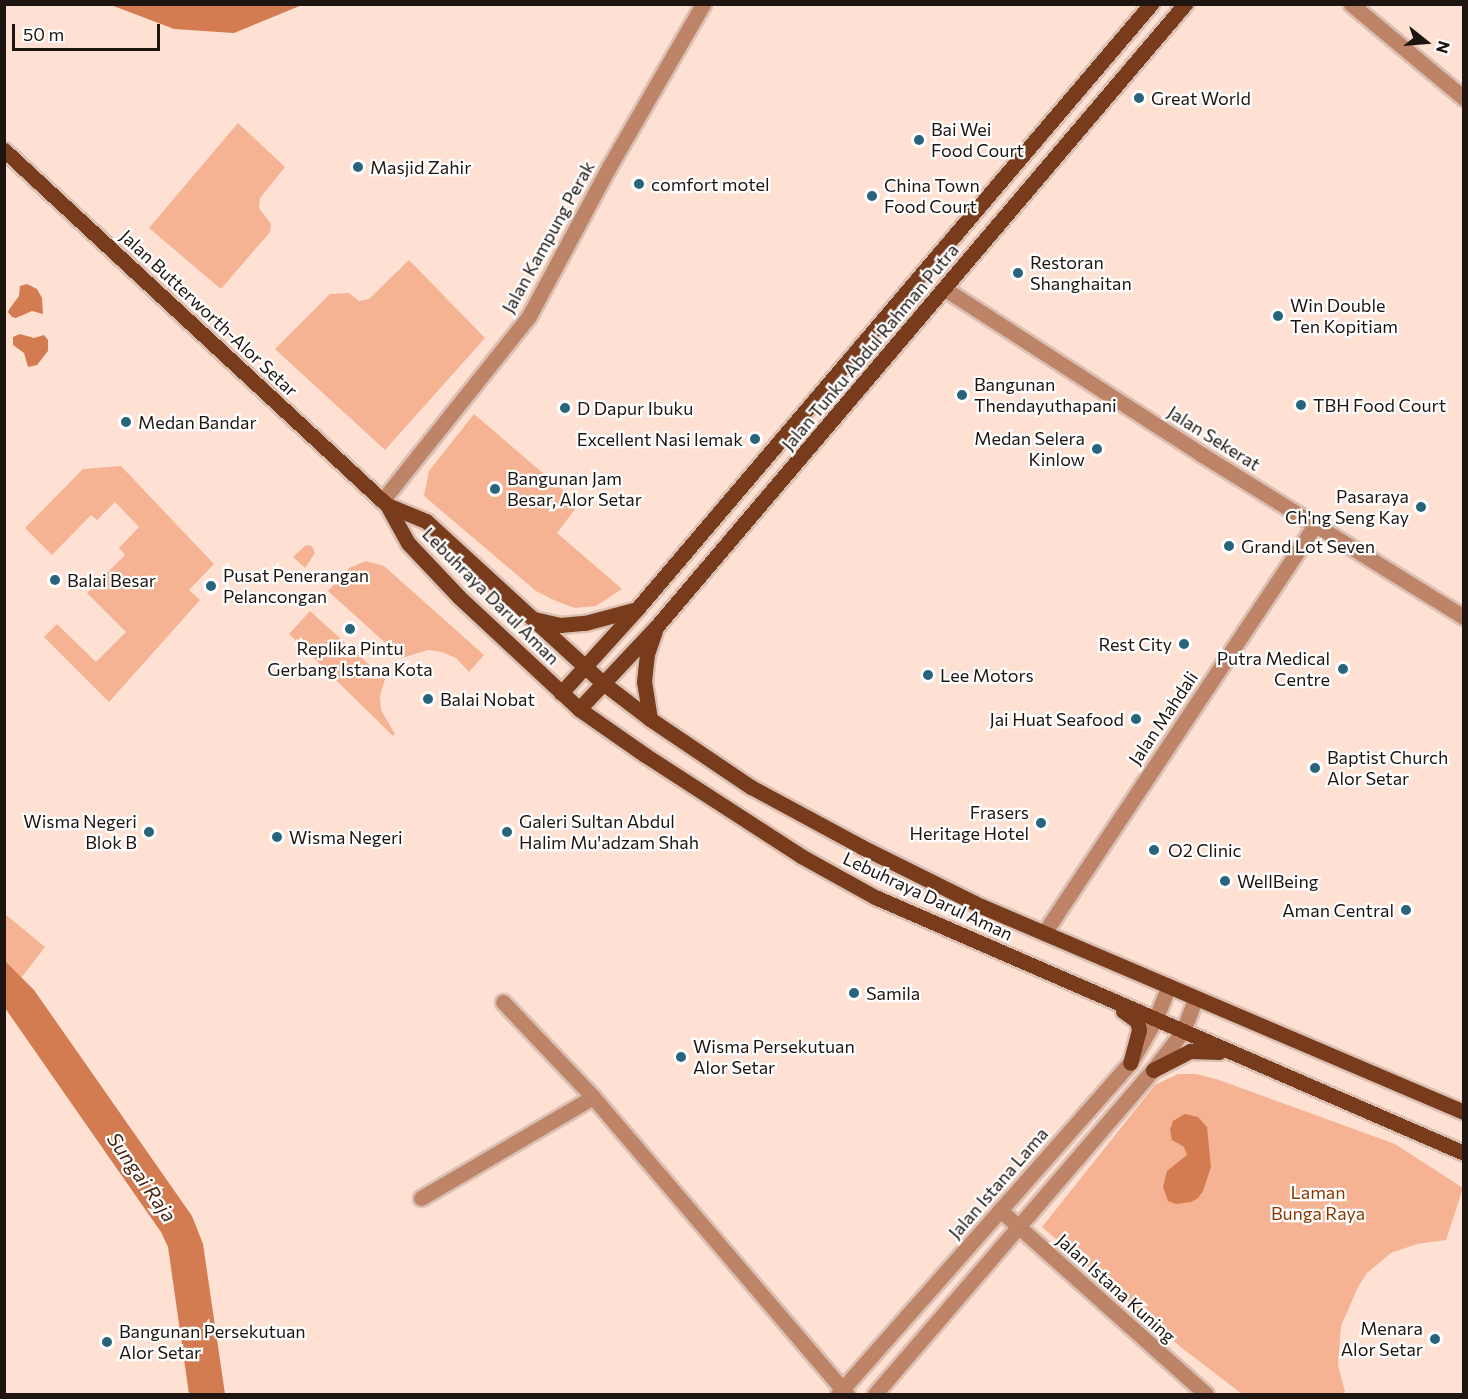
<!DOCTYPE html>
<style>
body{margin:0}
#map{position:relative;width:1468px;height:1399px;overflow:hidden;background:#ffe1d3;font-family:Commissioner,sans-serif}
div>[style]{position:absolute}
.green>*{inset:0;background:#f5b394}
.water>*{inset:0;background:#d47c51}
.roads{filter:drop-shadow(2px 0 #dbc0b4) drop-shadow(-2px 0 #dbc0b4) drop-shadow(0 2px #dbc0b4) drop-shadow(0 -2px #dbc0b4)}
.minor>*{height:15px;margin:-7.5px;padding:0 7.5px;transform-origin:7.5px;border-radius:7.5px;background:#be8468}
.major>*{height:15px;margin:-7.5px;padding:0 7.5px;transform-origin:7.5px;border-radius:7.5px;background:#783c1d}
.dots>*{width:16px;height:16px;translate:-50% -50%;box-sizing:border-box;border:3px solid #fff;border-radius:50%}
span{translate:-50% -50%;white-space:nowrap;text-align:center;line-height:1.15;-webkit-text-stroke:4.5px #fff;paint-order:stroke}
.poi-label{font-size:18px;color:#1f1510}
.left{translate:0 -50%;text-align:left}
.right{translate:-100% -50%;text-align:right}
.street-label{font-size:18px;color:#1f1510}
.park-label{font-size:18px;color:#893904}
.water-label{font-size:20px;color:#472411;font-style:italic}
.frame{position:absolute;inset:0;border:6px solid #1f1510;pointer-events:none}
.north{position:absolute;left:1396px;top:12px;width:60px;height:60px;-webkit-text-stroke:4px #fff;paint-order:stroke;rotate:107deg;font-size:16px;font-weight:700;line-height:24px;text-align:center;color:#1f1510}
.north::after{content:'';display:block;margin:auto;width:21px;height:27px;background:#1f1510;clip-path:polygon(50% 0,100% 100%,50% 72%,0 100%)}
.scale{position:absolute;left:12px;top:24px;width:148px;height:27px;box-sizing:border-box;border:3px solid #1f1510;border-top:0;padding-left:8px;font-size:18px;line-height:21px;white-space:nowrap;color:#1f1510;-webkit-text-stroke:4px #fff;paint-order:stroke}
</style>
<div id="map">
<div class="green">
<i style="clip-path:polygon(238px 123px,285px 167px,260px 198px,259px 208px,271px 224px,270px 232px,221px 289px,149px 228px)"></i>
<i style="clip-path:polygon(409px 260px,485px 338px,385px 450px,275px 349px,330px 294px,349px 293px,359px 301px,369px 299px)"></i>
<i style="clip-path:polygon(474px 414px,579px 504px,557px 533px,622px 589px,596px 606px,575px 608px,556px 601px,536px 591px,424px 496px,429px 471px)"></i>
<i style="clip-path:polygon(121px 466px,214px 564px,189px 590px,200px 600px,109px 702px,44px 637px,57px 624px,96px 662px,126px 632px,87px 593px,125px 555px,119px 548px,139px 527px,115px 502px,97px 520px,91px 515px,52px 555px,25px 528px,83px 469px)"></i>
<i style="clip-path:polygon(306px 545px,312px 546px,315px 553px,305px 568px,293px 557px)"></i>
<i style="clip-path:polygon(366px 561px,384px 566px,484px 655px,469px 672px,456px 658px,442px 652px,428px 650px,402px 658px,328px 591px,349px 568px)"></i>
<i style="clip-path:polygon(310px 611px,385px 679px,380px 696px,381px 710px,395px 734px,393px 736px,289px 634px)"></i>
<i style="clip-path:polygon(5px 914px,45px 947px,21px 978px,5px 961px)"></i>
<i style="clip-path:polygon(1178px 1074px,1196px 1074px,1216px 1079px,1395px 1144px,1463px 1188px,1446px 1240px,1417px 1244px,1391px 1253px,1367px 1273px,1358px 1287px,1341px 1326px,1338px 1365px,1345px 1392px,1343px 1394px,1242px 1394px,1182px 1348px,1042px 1227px,1155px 1085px)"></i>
</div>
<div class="water">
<i style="clip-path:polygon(111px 5px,111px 4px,302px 5px,234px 33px,174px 29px)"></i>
<i style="clip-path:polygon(27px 284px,37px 289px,42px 298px,43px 314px,32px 311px,16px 318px,12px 317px,8px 312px,10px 308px,19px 296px,20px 286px)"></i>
<i style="clip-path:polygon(20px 334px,34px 338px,44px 335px,48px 340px,48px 351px,37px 365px,28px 367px,24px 353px,13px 345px,13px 337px)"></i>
<i style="clip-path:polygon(5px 961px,34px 990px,192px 1216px,203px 1244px,225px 1394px,189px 1394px,168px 1247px,161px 1232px,5px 1008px)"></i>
<i style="clip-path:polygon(1185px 1114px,1198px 1117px,1207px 1127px,1211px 1167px,1203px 1191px,1198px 1198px,1191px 1202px,1176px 1204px,1168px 1201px,1163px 1187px,1167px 1171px,1187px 1155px,1184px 1147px,1172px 1140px,1170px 1130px,1173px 1121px)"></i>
</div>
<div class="roads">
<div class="minor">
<i style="left:1351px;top:4px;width:147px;rotate:39.8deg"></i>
<i style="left:945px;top:289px;width:305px;rotate:32.8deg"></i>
<i style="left:1201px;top:454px;width:309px;rotate:31.8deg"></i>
<i style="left:382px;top:501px;width:236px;rotate:-51.5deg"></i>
<i style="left:529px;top:316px;width:169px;rotate:-61.8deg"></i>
<i style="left:609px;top:167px;width:188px;rotate:-60deg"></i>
<i style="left:1044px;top:933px;width:490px;rotate:-56.4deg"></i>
<i style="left:503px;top:1002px;width:131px;rotate:46.5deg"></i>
<i style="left:593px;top:1097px;width:391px;rotate:49.5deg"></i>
<i style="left:421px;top:1198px;width:199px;rotate:-30.4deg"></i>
<i style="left:1000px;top:1210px;width:276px;rotate:41.8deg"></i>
<i style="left:838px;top:1394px;width:441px;rotate:-48.6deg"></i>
<i style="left:1130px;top:1063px;width:50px;rotate:-59.8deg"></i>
<i style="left:1155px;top:1020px;width:37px;rotate:-68deg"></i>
<i style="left:875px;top:1394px;width:427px;rotate:-49.4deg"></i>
<i style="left:1153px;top:1070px;width:49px;rotate:-52.4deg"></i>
<i style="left:1183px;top:1031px;width:34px;rotate:-69deg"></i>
</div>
<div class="major">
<i style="left:4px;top:150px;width:522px;rotate:42.83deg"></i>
<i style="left:387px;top:505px;width:43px;rotate:61.1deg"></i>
<i style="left:408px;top:543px;width:74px;rotate:46.6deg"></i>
<i style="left:459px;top:597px;width:164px;rotate:43deg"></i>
<i style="left:579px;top:709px;width:80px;rotate:34.9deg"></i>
<i style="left:645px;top:755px;width:186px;rotate:32.9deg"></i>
<i style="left:801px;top:856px;width:85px;rotate:29deg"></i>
<i style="left:875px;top:897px;width:642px;rotate:23.49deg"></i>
<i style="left:387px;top:505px;width:42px;rotate:22.3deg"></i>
<i style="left:426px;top:521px;width:240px;rotate:42.5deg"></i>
<i style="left:603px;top:683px;width:59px;rotate:37.5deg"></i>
<i style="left:650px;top:719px;width:122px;rotate:34deg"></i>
<i style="left:751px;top:787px;width:126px;rotate:28.4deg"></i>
<i style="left:862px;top:847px;width:133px;rotate:26.4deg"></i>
<i style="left:981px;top:906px;width:525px;rotate:23.1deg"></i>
<i style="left:534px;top:619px;width:27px;rotate:13deg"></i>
<i style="left:560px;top:625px;width:25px;rotate:-5deg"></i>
<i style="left:585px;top:623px;width:54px;rotate:-15.1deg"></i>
<i style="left:561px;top:693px;width:113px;rotate:-47.9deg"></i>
<i style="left:637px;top:609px;width:794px;rotate:-49.65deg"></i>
<i style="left:579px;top:709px;width:114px;rotate:-46.8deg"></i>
<i style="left:657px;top:626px;width:816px;rotate:-49.67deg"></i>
<i style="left:650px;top:719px;width:37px;rotate:-99deg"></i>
<i style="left:644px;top:682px;width:28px;rotate:-84deg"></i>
<i style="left:647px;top:654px;width:24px;rotate:-71deg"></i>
<i style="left:1123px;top:1011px;width:17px;rotate:36deg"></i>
<i style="left:1137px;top:1021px;width:9px;rotate:77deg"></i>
<i style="left:1139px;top:1030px;width:34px;rotate:105deg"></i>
<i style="left:1153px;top:1070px;width:42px;rotate:-27.2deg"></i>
<i style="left:1190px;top:1051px;width:29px;rotate:2deg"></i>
</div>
</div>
<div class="dots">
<i style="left:1139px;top:98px;background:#28657c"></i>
<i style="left:919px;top:140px;background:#28657c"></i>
<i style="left:358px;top:167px;background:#28657c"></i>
<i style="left:639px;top:184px;background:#28657c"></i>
<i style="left:872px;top:196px;background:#28657c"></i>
<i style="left:1018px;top:273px;background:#28657c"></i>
<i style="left:1278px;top:316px;background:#28657c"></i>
<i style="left:962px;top:395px;background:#28657c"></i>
<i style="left:1301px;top:405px;background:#28657c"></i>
<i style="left:565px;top:408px;background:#28657c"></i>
<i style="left:126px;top:422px;background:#28657c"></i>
<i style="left:755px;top:439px;background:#28657c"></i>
<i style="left:1097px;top:449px;background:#28657c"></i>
<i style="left:495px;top:489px;background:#28657c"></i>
<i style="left:1421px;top:507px;background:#28657c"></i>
<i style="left:1229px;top:546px;background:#28657c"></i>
<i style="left:55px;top:580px;background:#28657c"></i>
<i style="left:211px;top:586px;background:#28657c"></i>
<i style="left:350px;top:629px;background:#28657c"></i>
<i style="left:1184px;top:644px;background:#28657c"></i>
<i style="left:1343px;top:669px;background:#28657c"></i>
<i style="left:928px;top:675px;background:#28657c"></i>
<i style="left:428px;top:699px;background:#28657c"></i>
<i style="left:1136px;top:719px;background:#28657c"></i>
<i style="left:1315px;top:768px;background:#28657c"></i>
<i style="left:1041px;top:823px;background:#28657c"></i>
<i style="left:149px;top:832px;background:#28657c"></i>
<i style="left:507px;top:832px;background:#28657c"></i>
<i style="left:277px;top:837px;background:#28657c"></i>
<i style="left:1154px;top:850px;background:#28657c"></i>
<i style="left:1225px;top:881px;background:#28657c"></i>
<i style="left:1406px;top:910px;background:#28657c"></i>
<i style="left:854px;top:993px;background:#28657c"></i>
<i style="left:681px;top:1057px;background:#28657c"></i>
<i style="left:1435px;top:1339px;background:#28657c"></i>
<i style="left:107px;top:1342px;background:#28657c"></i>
</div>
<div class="poi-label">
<span class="left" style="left:1151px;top:98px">Great World</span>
<span class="left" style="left:931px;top:140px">Bai Wei<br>Food Court</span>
<span class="left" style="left:370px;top:167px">Masjid Zahir</span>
<span class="left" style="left:651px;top:184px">comfort motel</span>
<span class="left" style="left:884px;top:196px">China Town<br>Food Court</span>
<span class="left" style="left:1030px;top:273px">Restoran<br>Shanghaitan</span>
<span class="left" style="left:1290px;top:316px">Win Double<br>Ten Kopitiam</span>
<span class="left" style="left:974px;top:395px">Bangunan<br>Thendayuthapani</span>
<span class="left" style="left:1313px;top:405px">TBH Food Court</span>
<span class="left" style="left:577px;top:408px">D Dapur Ibuku</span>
<span class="left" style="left:138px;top:422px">Medan Bandar</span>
<span class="right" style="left:743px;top:439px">Excellent Nasi lemak</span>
<span class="right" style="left:1085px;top:449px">Medan Selera<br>Kinlow</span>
<span class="left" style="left:507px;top:489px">Bangunan Jam<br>Besar, Alor Setar</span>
<span class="right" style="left:1409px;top:507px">Pasaraya<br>Ch'ng Seng Kay</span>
<span class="left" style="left:1241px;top:546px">Grand Lot Seven</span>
<span class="left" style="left:223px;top:586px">Pusat Penerangan<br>Pelancongan</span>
<span class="left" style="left:67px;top:580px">Balai Besar</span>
<span class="right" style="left:1172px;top:644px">Rest City</span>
<span style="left:350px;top:659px">Replika Pintu<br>Gerbang Istana Kota</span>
<span class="right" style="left:1330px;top:669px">Putra Medical<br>Centre</span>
<span class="left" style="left:940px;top:675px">Lee Motors</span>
<span class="left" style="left:440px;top:699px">Balai Nobat</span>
<span class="right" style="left:1124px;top:719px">Jai Huat Seafood</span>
<span class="left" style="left:1327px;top:768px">Baptist Church<br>Alor Setar</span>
<span class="right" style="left:1029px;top:823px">Frasers<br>Heritage Hotel</span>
<span class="right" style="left:137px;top:832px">Wisma Negeri<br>Blok B</span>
<span class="left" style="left:519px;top:832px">Galeri Sultan Abdul<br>Halim Mu'adzam Shah</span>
<span class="left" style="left:289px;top:837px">Wisma Negeri</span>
<span class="left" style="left:1168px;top:850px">O2 Clinic</span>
<span class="left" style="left:1237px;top:881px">WellBeing</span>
<span class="right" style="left:1394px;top:910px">Aman Central</span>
<span class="left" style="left:866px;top:993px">Samila</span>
<span class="left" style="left:693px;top:1057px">Wisma Persekutuan<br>Alor Setar</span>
<span class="right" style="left:1423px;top:1339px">Menara<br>Alor Setar</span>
<span class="left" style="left:119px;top:1342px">Bangunan Persekutuan<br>Alor Setar</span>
</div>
<div class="street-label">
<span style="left:548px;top:237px;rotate:-61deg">Jalan Kampung Perak</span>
<span style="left:209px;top:313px;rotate:43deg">Jalan Butterworth-Alor Setar</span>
<span style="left:870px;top:347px;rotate:-50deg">Jalan Tunku Abdul Rahman Putra</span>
<span style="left:1214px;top:438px;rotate:32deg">Jalan Sekerat</span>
<span style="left:491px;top:596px;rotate:45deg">Lebuhraya Darul Aman</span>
<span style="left:1163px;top:718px;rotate:-56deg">Jalan Mahdali</span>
<span style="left:928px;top:896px;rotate:25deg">Lebuhraya Darul Aman</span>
<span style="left:998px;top:1183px;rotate:-49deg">Jalan Istana Lama</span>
<span style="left:1116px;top:1288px;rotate:42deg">Jalan Istana Kuning</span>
</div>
<div class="park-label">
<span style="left:1318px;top:1203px">Laman<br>Bunga Raya</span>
</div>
<div class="water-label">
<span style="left:142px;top:1177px;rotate:55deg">Sungai Raja</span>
</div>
<div class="frame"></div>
<div class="north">N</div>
<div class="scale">50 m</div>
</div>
